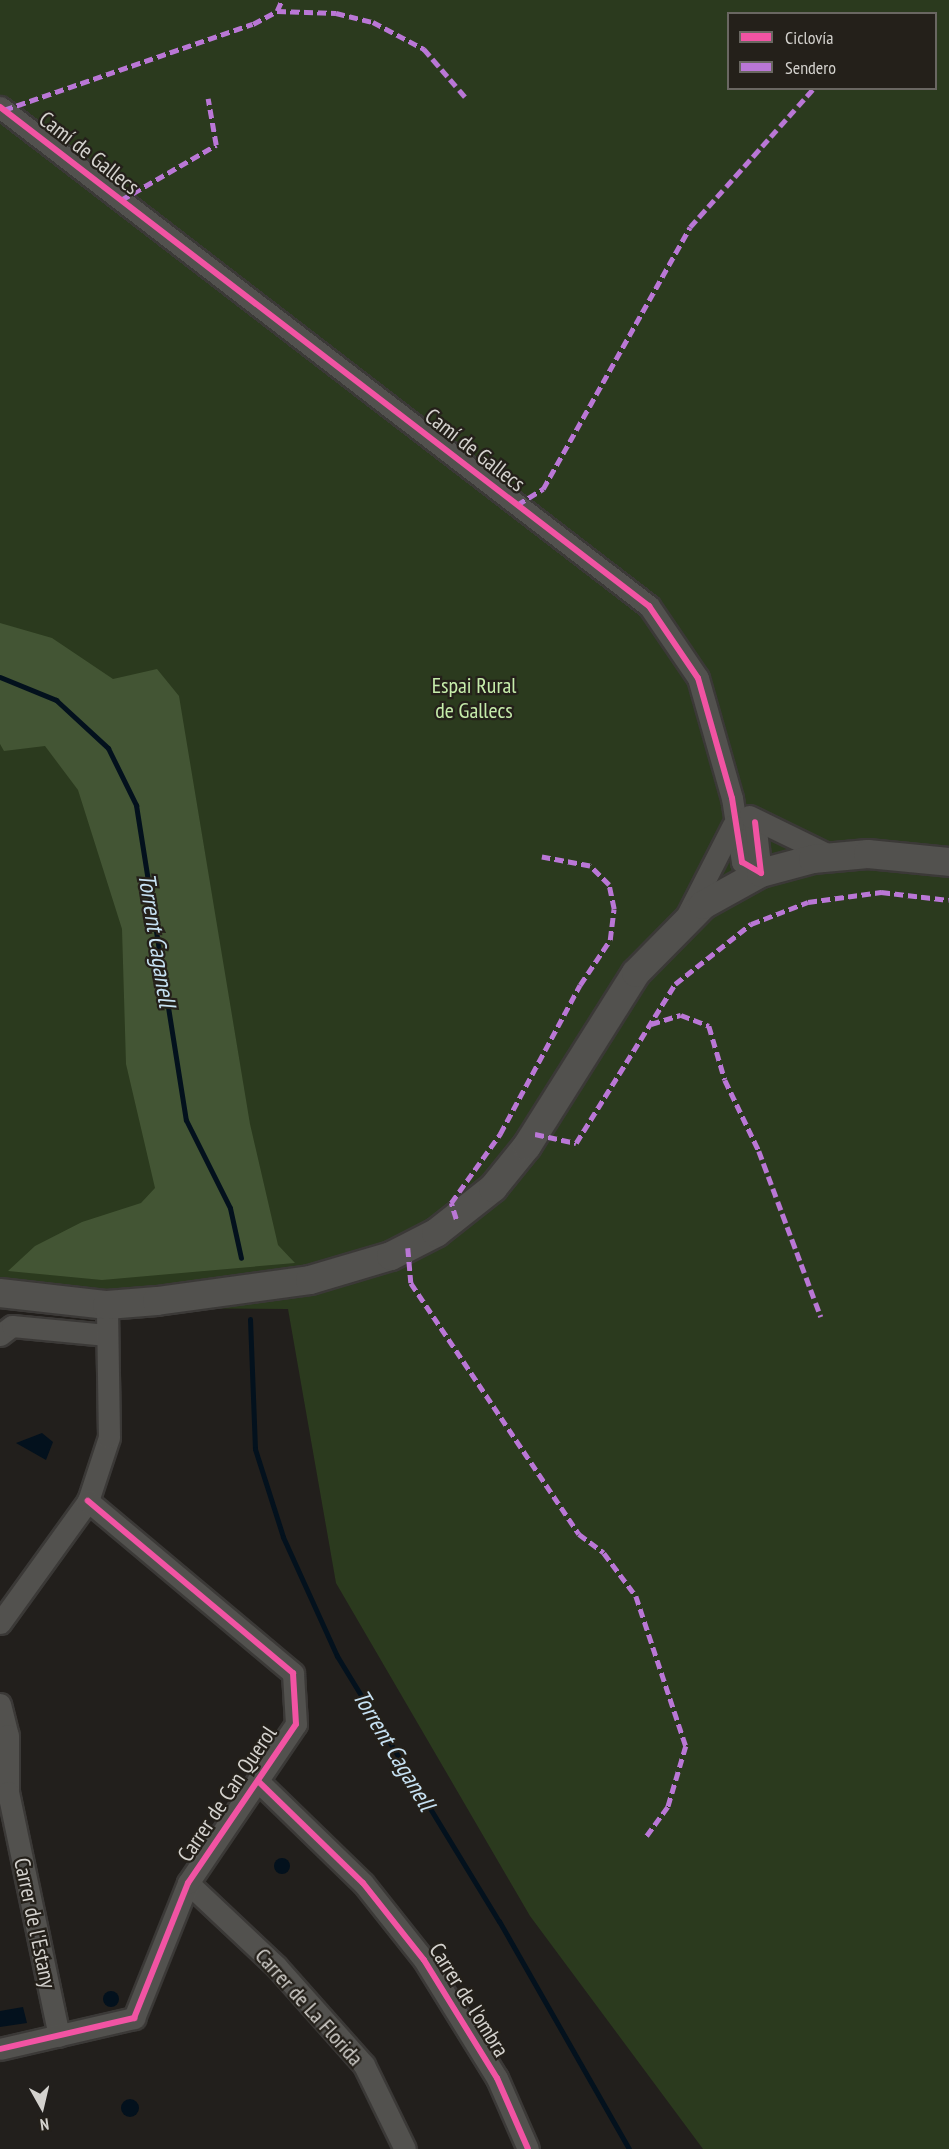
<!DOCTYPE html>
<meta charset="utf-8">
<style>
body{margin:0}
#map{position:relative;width:949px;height:2149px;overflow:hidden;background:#221f1c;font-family:"PT Sans Narrow",sans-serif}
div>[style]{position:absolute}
.green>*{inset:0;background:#2b3a1e}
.forest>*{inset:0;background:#435534}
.water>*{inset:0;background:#03111d}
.round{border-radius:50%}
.stream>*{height:5px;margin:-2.5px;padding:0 2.5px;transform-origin:2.5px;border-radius:2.5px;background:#03111d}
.roads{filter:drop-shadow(2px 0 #3b3937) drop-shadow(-2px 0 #3b3937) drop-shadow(0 2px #3b3937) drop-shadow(0 -2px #3b3937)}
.minor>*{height:21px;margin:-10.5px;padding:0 10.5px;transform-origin:10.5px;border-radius:10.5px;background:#52514e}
.secondary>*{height:28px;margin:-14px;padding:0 14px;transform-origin:14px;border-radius:14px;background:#52514e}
.quiet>*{height:4.5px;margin-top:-2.25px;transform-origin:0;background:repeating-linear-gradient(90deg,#ba77d6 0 9px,transparent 0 13.5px)}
.cycleway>*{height:6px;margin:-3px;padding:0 3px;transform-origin:3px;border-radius:3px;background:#f153a3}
span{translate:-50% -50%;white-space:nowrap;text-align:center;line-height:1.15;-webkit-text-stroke:4.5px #24201a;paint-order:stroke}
.street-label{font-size:22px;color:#d4d2ce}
.park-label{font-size:22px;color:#c6ecab}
.water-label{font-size:24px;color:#c7e2f4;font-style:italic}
.legend{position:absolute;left:727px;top:12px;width:210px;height:78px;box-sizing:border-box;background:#24201a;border:2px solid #6a6762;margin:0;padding:8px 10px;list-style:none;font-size:18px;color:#d4d2ce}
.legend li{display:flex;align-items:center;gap:12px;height:30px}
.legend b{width:30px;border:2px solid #6a6762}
.north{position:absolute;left:12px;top:2077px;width:60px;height:60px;-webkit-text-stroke:4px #24201a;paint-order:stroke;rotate:172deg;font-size:16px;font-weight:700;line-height:24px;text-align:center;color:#d4d2ce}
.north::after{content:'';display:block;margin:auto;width:21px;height:27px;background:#d4d2ce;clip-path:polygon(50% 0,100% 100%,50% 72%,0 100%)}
</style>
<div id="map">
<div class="green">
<i style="clip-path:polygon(evenodd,0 0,949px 0,949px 2149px,703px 2149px,530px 1916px,336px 1583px,288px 1309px,0 1307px,0 0,728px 14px,936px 14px,936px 88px,728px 88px,728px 14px)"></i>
</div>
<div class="forest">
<i style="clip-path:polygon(0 623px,52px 638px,113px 679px,157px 669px,179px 696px,250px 1124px,278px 1245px,295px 1263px,102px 1280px,8px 1271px,35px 1246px,82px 1222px,141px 1203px,155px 1188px,126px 1064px,122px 929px,78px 790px,45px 746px,4px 751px,0 744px)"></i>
</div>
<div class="water">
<i style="clip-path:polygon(42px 1433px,53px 1442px,46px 1460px,16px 1443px)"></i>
<i class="round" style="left:274px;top:1858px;width:16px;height:16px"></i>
<i class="round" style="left:103px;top:1991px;width:16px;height:16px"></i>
<i style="clip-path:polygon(23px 2007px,27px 2023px,0 2027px,0 2011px)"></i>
<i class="round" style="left:121px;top:2099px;width:18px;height:18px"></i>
</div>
<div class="stream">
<i style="left:0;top:677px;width:61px;rotate:22.3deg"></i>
<i style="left:56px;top:700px;width:71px;rotate:42.7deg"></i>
<i style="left:108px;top:748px;width:64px;rotate:63.8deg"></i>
<i style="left:136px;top:805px;width:319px;rotate:81deg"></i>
<i style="left:186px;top:1120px;width:98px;rotate:63.4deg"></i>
<i style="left:230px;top:1208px;width:51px;rotate:77.6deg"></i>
<i style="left:250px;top:1319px;width:130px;rotate:87.8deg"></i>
<i style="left:255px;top:1449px;width:92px;rotate:72.3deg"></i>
<i style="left:283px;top:1537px;width:131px;rotate:65.6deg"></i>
<i style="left:337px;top:1656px;width:311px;rotate:58.6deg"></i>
<i style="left:499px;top:1921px;width:262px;rotate:60.3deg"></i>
</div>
<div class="roads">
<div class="minor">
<i style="left:0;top:107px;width:819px;rotate:37.56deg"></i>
<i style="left:649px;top:606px;width:87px;rotate:55.8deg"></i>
<i style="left:698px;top:678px;width:125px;rotate:74.2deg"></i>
<i style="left:732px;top:798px;width:65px;rotate:81.1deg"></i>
<i style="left:742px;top:862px;width:22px;rotate:30deg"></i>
<i style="left:761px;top:873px;width:51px;rotate:-96.7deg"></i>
<i style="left:749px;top:816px;width:91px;rotate:26deg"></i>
<i style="left:687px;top:915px;width:101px;rotate:-62.9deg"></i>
<i style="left:0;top:1335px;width:15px;rotate:-37deg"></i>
<i style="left:12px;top:1326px;width:95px;rotate:5.4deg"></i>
<i style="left:0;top:1623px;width:150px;rotate:-54.2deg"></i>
<i style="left:88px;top:1501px;width:67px;rotate:-71.8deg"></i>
<i style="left:109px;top:1437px;width:132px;rotate:-90.9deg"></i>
<i style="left:0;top:1704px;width:32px;rotate:76deg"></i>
<i style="left:8px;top:1735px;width:57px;rotate:90deg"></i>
<i style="left:8px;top:1792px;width:249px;rotate:78.2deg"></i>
<i style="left:258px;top:1781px;width:146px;rotate:44.2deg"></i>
<i style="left:363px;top:1883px;width:98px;rotate:51.6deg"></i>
<i style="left:424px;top:1960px;width:139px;rotate:58.3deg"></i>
<i style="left:497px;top:2078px;width:77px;rotate:66.4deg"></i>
<i style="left:188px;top:1883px;width:122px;rotate:43.3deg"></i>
<i style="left:277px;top:1967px;width:131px;rotate:48.4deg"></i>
<i style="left:364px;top:2065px;width:93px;rotate:64deg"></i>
<i style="left:0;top:2049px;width:138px;rotate:-13deg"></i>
<i style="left:134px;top:2018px;width:145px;rotate:-68.2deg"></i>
<i style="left:188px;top:1883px;width:192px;rotate:-55.8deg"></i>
<i style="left:296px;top:1724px;width:51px;rotate:-93.4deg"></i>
<i style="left:293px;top:1673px;width:268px;rotate:-140deg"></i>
</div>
<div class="secondary">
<i style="left:0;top:1293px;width:108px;rotate:6.4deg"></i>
<i style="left:107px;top:1305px;width:50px;rotate:-4.6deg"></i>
<i style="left:157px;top:1301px;width:154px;rotate:-7.8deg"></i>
<i style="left:310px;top:1280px;width:84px;rotate:-16.5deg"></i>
<i style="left:391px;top:1256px;width:51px;rotate:-27.1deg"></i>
<i style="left:436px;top:1233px;width:73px;rotate:-38.3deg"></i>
<i style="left:493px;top:1188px;width:54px;rotate:-51deg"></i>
<i style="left:527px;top:1146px;width:204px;rotate:-57.8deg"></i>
<i style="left:636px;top:973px;width:95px;rotate:-45.4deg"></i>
<i style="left:703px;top:905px;width:66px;rotate:-28.9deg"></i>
<i style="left:761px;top:873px;width:54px;rotate:-15.1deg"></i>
<i style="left:813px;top:859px;width:55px;rotate:-5.2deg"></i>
<i style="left:868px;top:854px;width:81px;rotate:5.6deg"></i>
</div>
</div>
<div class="quiet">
<i style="left:277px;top:11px;width:59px;rotate:1.9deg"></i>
<i style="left:336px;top:13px;width:38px;rotate:14deg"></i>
<i style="left:373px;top:22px;width:58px;rotate:27.9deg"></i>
<i style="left:424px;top:49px;width:66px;rotate:49.3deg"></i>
<i style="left:4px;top:110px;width:263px;rotate:-19.1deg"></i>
<i style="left:253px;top:24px;width:27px;rotate:-28deg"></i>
<i style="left:277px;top:11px;width:12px;rotate:-66deg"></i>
<i style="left:121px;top:200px;width:110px;rotate:-30.1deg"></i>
<i style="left:216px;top:145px;width:47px;rotate:-99.9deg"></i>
<i style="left:517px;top:505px;width:31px;rotate:-32deg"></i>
<i style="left:543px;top:489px;width:300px;rotate:-60.7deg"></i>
<i style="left:690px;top:227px;width:186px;rotate:-48.3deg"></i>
<i style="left:651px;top:1024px;width:31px;rotate:-17deg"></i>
<i style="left:681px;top:1015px;width:30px;rotate:21deg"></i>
<i style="left:709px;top:1026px;width:56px;rotate:73.5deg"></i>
<i style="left:725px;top:1080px;width:79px;rotate:64.4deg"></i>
<i style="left:759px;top:1151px;width:177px;rotate:69.5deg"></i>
<i style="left:535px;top:1134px;width:42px;rotate:12.4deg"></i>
<i style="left:576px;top:1143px;width:187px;rotate:-58.1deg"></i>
<i style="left:675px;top:984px;width:97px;rotate:-38.3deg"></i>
<i style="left:751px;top:924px;width:61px;rotate:-21.1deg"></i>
<i style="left:808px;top:902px;width:74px;rotate:-7.8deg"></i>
<i style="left:881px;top:892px;width:68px;rotate:6.7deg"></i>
<i style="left:456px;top:1219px;width:17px;rotate:-107deg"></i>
<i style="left:451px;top:1203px;width:85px;rotate:-54.6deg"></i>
<i style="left:500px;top:1134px;width:169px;rotate:-61.8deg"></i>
<i style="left:580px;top:985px;width:54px;rotate:-56.3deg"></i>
<i style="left:610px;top:940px;width:31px;rotate:-83deg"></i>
<i style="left:614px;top:909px;width:25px;rotate:-102deg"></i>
<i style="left:609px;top:885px;width:27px;rotate:-135deg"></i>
<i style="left:590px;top:866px;width:49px;rotate:-169.4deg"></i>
<i style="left:408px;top:1248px;width:35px;rotate:85deg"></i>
<i style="left:411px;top:1283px;width:302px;rotate:56.2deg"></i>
<i style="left:579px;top:1534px;width:31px;rotate:37deg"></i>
<i style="left:604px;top:1553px;width:54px;rotate:53.3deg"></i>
<i style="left:636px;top:1596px;width:158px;rotate:71.6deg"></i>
<i style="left:686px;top:1746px;width:64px;rotate:106.4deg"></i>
<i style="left:668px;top:1807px;width:36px;rotate:126deg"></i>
</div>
<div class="cycleway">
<i style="left:0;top:107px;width:819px;rotate:37.56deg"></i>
<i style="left:649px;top:606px;width:87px;rotate:55.8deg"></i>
<i style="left:698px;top:678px;width:125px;rotate:74.2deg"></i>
<i style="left:732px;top:798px;width:65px;rotate:81.1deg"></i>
<i style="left:742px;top:862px;width:22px;rotate:30deg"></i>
<i style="left:761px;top:873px;width:51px;rotate:-96.7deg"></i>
<i style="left:258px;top:1781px;width:146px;rotate:44.2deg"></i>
<i style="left:363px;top:1883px;width:98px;rotate:51.6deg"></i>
<i style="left:424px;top:1960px;width:139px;rotate:58.3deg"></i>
<i style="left:497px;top:2078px;width:77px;rotate:66.4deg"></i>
<i style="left:0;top:2049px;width:138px;rotate:-13deg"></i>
<i style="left:134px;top:2018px;width:145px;rotate:-68.2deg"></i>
<i style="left:188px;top:1883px;width:192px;rotate:-55.8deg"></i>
<i style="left:296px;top:1724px;width:51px;rotate:-93.4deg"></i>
<i style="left:293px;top:1673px;width:268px;rotate:-140deg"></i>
</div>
<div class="street-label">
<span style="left:89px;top:153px;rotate:38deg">Camí de Gallecs</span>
<span style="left:475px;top:450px;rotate:38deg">Camí de Gallecs</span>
<span style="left:227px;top:1794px;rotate:-56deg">Carrer de Can Querol</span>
<span style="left:35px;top:1923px;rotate:78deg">Carrer de l'Estany</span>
<span style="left:469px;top:2000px;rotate:58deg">Carrer de l'ombra</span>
<span style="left:309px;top:2007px;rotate:48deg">Carrer de La Florida</span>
</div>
<div class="park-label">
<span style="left:474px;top:698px">Espai Rural<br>de Gallecs</span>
</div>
<div class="water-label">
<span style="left:157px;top:940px;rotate:81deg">Torrent Caganell</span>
<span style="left:394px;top:1750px;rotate:59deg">Torrent Caganell</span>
</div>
<ul class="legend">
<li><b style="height:8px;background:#f153a3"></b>Ciclovía</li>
<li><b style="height:8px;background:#ba77d6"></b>Sendero</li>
</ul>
<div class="north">N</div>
</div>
